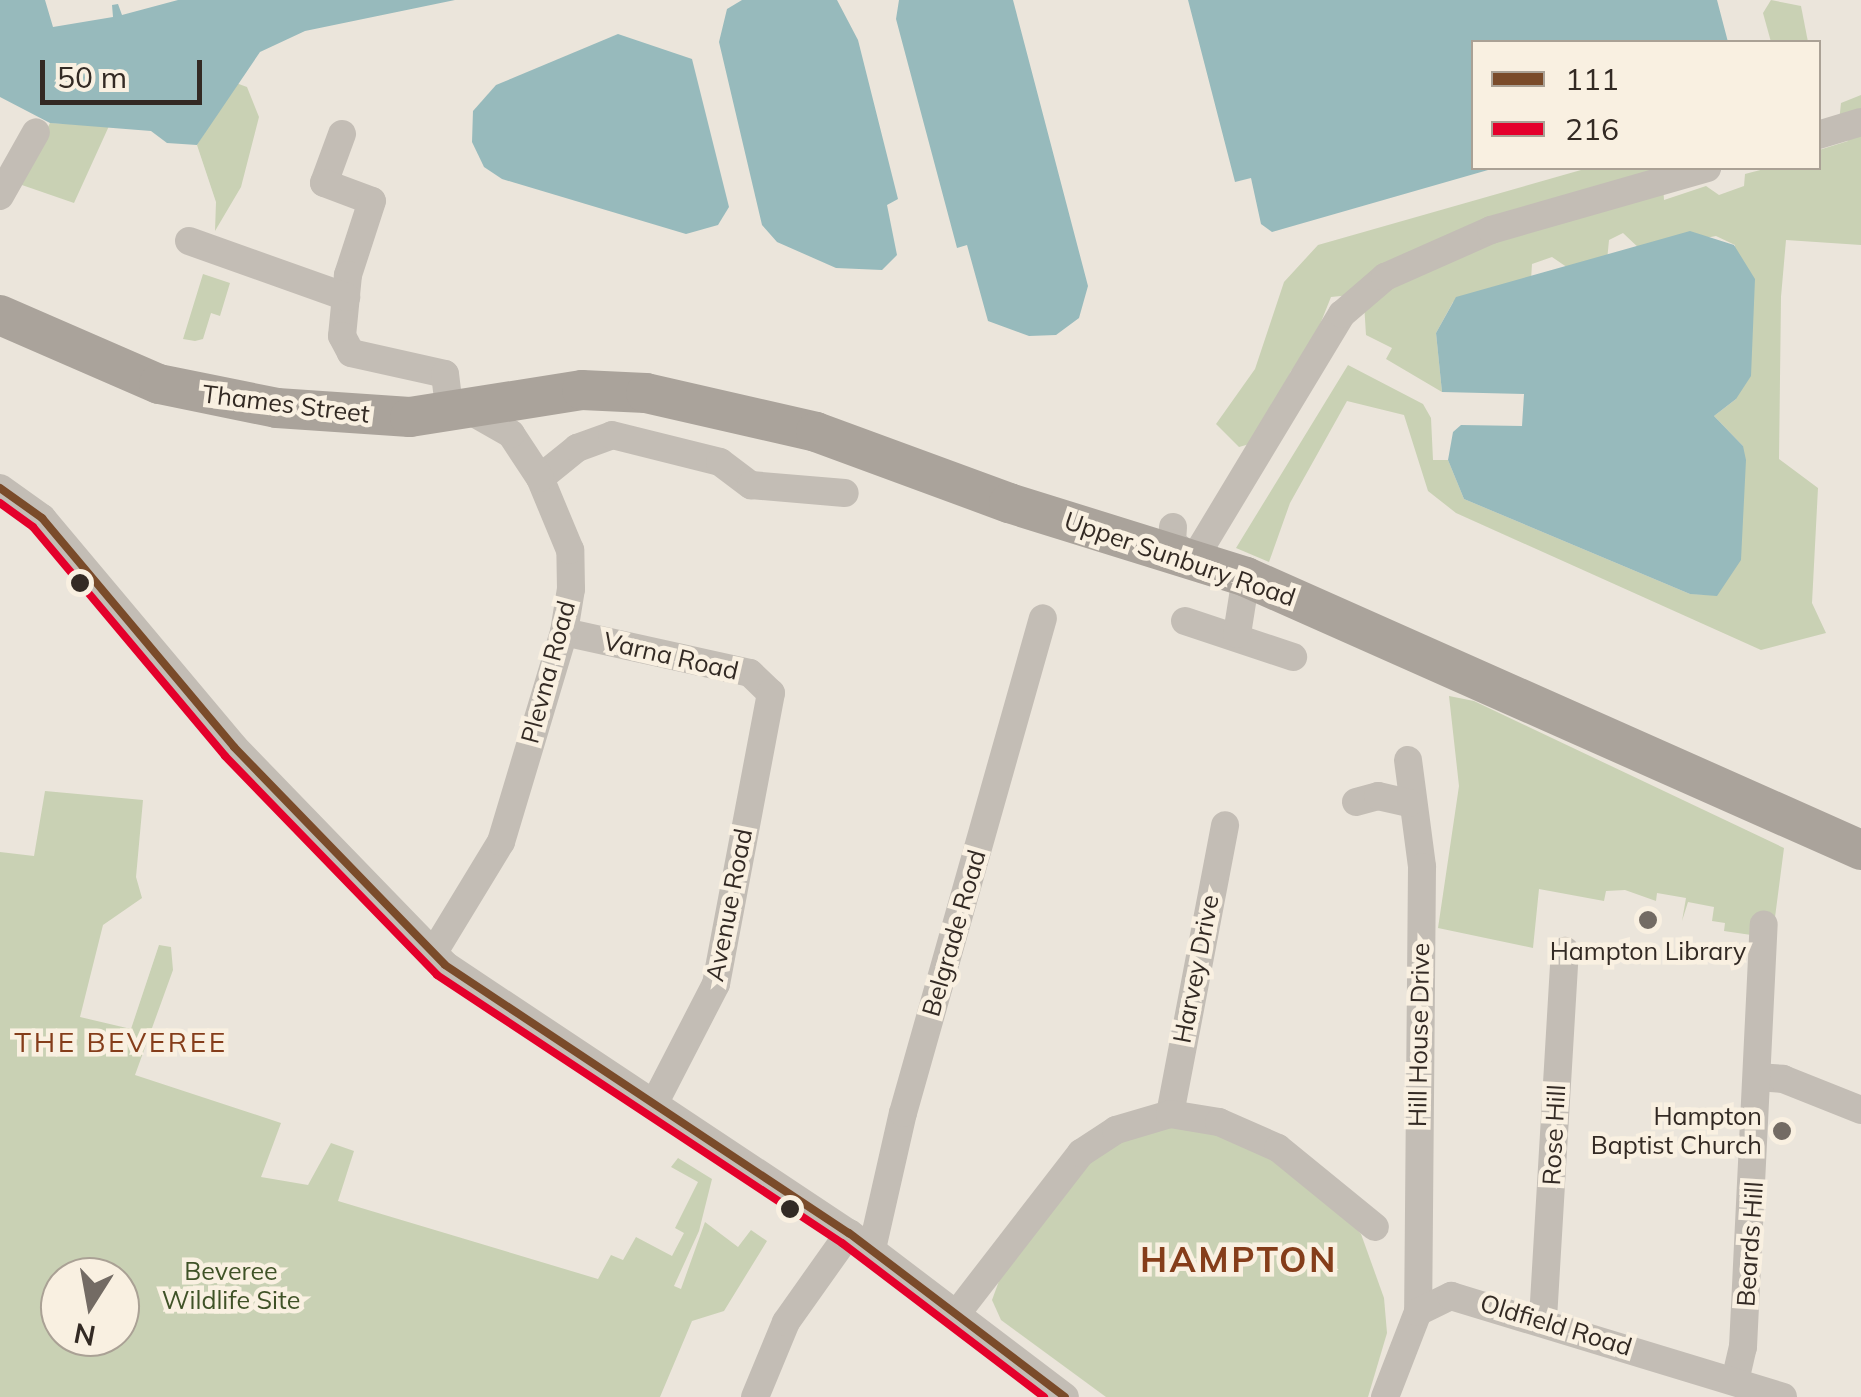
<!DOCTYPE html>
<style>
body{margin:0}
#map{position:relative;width:1861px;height:1397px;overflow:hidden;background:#ebe5db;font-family:Mulish,sans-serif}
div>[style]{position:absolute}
.green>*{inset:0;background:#c9d1b4}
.water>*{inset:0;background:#97babc}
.minor>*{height:28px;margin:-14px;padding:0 14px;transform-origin:14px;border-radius:14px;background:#c3bdb5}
.highway>*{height:40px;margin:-20px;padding:0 20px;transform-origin:20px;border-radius:20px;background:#aaa39b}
.bus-1>*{height:8px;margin:-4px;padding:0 4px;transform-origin:4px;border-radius:4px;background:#7a4b2a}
.bus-2>*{height:8px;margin:-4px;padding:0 4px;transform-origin:4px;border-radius:4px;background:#e4002b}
.dots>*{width:28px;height:28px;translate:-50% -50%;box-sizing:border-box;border:5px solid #f9f0e1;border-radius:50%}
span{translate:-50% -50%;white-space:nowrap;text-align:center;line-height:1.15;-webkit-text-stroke:9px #f9f0e1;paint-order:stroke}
.street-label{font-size:25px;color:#332a24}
.poi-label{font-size:25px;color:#332a24}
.right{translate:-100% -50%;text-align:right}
.park-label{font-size:25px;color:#3f5227}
.neighbourhood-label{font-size:28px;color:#853d1a;letter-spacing:2.5px}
.district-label{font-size:35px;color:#853d1a;font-weight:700;letter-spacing:2.5px}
.legend{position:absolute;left:1471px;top:40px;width:350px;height:130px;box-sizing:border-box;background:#f9f0e1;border:2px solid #aaa195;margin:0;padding:12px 18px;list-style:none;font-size:30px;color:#332a24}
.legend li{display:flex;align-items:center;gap:20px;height:50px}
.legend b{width:50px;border:2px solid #aaa195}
.north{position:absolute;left:40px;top:1257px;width:100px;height:100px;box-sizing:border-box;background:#f9f0e1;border:2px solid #aaa195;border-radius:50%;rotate:191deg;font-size:28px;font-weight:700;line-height:40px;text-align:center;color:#332a24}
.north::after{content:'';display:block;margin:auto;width:35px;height:45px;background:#736b64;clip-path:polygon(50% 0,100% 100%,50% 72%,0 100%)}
.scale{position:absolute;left:40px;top:60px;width:162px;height:45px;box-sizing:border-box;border:5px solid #332a24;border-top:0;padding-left:12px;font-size:30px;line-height:35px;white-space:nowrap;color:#332a24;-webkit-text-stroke:8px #f9f0e1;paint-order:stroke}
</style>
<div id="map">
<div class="green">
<i style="clip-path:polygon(1771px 0,1801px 6px,1808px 42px,1771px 42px,1763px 13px)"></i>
<i style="clip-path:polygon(236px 83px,247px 87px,259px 117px,241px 187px,215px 231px,216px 202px,197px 145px)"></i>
<i style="clip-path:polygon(1861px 95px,1861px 245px,1786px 240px,1781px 297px,1779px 459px,1818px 488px,1812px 603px,1826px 633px,1761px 650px,1456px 513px,1428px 491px,1404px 415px,1347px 401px,1290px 503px,1269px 562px,1236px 548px,1348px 365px,1423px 404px,1431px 418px,1433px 460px,1448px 460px,1464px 499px,1690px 594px,1717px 595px,1743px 446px,1714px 416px,1736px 399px,1735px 245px,1716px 236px,1641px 250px,1623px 233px,1609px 240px,1607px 261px,1574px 272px,1552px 257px,1532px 264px,1531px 280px,1453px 302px,1436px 333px,1442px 392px,1386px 359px,1392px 348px,1366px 335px,1364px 303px,1351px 295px,1331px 297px,1305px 362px,1291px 371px,1272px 418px,1253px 443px,1239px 447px,1216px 424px,1255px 369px,1284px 282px,1318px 245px,1588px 168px,1662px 168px,1664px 200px,1706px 186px,1719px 195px,1744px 186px,1745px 174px,1768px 168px,1818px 168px,1819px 150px,1848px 141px,1839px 122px,1841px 103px)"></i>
<i style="clip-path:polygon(50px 123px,109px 126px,74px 203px,19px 184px)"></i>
<i style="clip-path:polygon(203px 274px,230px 283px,220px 316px,211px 313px,203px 339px,195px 341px,183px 339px)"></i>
<i style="clip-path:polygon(1449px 696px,1474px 701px,1784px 848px,1774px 925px,1765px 937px,1724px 931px,1725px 923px,1712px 921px,1714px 907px,1688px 902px,1682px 921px,1686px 898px,1657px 893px,1656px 901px,1625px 890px,1606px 891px,1604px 901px,1539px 889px,1533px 948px,1438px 928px,1459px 786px)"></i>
<i style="clip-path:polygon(evenodd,45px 791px,143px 800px,136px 877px,142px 898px,103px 925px,80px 1017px,131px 1029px,159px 945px,171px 947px,173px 970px,135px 1075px,281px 1123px,261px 1177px,308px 1185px,331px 1143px,354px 1151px,338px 1201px,598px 1279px,611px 1255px,623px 1260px,636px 1237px,672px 1256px,684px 1233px,675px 1228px,698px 1182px,671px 1167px,678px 1158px,712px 1179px,699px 1231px,674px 1286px,681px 1289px,705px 1222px,738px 1247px,751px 1230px,767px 1241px,724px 1311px,692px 1321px,660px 1397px,0 1397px,0 852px,34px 856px,45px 791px,60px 1277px,120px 1277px,120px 1337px,60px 1337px,60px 1277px)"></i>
<i style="clip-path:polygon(1187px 1123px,1266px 1149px,1328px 1196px,1361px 1234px,1384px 1298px,1387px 1333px,1368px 1397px,1106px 1397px,1001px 1320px,992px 1300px,999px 1281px,1066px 1180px,1118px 1136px)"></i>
</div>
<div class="water">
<i style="clip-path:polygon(0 0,45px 0,53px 27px,113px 17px,112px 5px,118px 4px,122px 15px,178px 0,455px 0,305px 31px,260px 52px,197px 145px,167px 143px,151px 131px,50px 123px,0 97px)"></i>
<i style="clip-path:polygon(742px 0,837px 0,858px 40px,898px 199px,887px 205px,897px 255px,882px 270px,836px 268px,777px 242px,762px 225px,719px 42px,727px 9px)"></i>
<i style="clip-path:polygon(899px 0,1013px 0,1088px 286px,1079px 318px,1056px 335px,1029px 336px,988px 321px,967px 245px,957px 248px,896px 19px)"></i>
<i style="clip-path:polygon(1188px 0,1717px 0,1728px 42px,1474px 42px,1474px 168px,1495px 168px,1272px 232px,1261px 224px,1251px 178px,1235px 182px)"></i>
<i style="clip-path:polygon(618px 34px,692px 59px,729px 207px,718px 225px,686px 234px,502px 179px,484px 167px,472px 142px,473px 111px,496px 85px)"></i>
<i style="clip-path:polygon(1690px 231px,1734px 245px,1755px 279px,1751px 376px,1736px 399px,1714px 416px,1743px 446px,1746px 460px,1741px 560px,1717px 596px,1690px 594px,1464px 499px,1448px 460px,1453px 432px,1461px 425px,1522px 426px,1524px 394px,1442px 392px,1436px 333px,1456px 297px)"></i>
</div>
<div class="minor">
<i style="left:342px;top:134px;width:52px;rotate:110.2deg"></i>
<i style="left:324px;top:183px;width:51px;rotate:20.6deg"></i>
<i style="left:372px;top:201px;width:78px;rotate:108deg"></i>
<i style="left:348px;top:275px;width:61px;rotate:95.6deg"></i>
<i style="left:342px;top:336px;width:19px;rotate:62deg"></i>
<i style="left:351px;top:353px;width:96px;rotate:12.6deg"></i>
<i style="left:445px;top:374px;width:38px;rotate:83deg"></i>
<i style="left:1818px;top:135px;width:45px;rotate:-16.8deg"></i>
<i style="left:0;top:196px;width:73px;rotate:-60.6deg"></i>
<i style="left:189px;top:241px;width:167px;rotate:19.6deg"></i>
<i style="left:540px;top:478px;width:48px;rotate:-39deg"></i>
<i style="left:577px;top:448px;width:37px;rotate:-20deg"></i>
<i style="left:612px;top:435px;width:111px;rotate:14deg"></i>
<i style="left:720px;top:462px;width:39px;rotate:37deg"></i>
<i style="left:751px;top:485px;width:94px;rotate:4.9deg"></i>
<i style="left:0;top:488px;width:52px;rotate:35.5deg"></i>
<i style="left:42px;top:518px;width:299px;rotate:50deg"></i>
<i style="left:234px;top:747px;width:303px;rotate:45.9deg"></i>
<i style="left:445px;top:965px;width:485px;rotate:33.6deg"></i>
<i style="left:849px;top:1233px;width:271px;rotate:37.2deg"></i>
<i style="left:1173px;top:527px;width:16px;rotate:94deg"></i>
<i style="left:1172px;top:543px;width:27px;rotate:36deg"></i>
<i style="left:1194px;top:559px;width:286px;rotate:-58.9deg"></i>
<i style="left:1342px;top:314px;width:57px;rotate:-40.7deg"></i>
<i style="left:1385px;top:277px;width:116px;rotate:-23.9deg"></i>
<i style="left:1491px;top:230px;width:225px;rotate:-16deg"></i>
<i style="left:1185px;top:621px;width:114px;rotate:18.4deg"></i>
<i style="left:564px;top:632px;width:190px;rotate:12.4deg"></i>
<i style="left:750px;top:673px;width:29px;rotate:44deg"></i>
<i style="left:771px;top:693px;width:296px;rotate:100.7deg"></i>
<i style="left:716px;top:984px;width:137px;rotate:117.3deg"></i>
<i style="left:1237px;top:634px;width:58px;rotate:-81deg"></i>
<i style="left:1408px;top:760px;width:108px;rotate:82.5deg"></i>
<i style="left:1422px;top:867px;width:445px;rotate:90.5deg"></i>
<i style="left:1356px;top:802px;width:23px;rotate:-15deg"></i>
<i style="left:1378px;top:796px;width:32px;rotate:13deg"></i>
<i style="left:434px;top:952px;width:129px;rotate:-58.7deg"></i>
<i style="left:501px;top:842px;width:219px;rotate:-73.3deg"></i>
<i style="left:564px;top:632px;width:44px;rotate:-80.8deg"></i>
<i style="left:571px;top:589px;width:39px;rotate:-91deg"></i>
<i style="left:570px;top:550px;width:78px;rotate:-112.6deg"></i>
<i style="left:540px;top:478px;width:53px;rotate:-123.4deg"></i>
<i style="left:511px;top:434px;width:51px;rotate:-150.4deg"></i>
<i style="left:1757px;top:1077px;width:26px;rotate:4deg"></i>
<i style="left:1783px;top:1079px;width:84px;rotate:21.7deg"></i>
<i style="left:1170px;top:1114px;width:294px;rotate:-79.2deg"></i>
<i style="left:872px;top:1249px;width:139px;rotate:-77.2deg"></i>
<i style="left:903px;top:1113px;width:514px;rotate:-74.21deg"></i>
<i style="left:958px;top:1312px;width:201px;rotate:-52.3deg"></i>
<i style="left:1081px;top:1153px;width:42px;rotate:-33.3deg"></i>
<i style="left:1116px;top:1130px;width:56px;rotate:-16.5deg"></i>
<i style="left:1170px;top:1114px;width:50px;rotate:9.3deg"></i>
<i style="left:1219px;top:1122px;width:64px;rotate:23.8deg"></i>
<i style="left:1278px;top:1148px;width:125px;rotate:39.2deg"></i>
<i style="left:1543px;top:1319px;width:369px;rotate:-86.6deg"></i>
<i style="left:1735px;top:1381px;width:35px;rotate:-77deg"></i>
<i style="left:1743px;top:1347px;width:423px;rotate:-87.2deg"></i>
<i style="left:755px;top:1397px;width:81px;rotate:-67.5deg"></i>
<i style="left:786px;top:1322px;width:109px;rotate:-54.7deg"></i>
<i style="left:1385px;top:1397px;width:91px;rotate:-68.8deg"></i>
<i style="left:1418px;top:1312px;width:37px;rotate:-26deg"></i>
<i style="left:1451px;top:1296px;width:347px;rotate:16.9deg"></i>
</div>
<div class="highway">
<i style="left:0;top:315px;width:173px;rotate:23.5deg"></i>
<i style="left:159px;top:384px;width:120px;rotate:11.5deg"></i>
<i style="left:277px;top:408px;width:133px;rotate:3.9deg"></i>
<i style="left:410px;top:417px;width:174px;rotate:-8.9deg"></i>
<i style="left:582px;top:390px;width:64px;rotate:2.7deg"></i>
<i style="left:646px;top:393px;width:174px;rotate:12.9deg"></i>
<i style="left:816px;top:432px;width:206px;rotate:20.2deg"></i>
<i style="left:1009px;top:503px;width:248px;rotate:17.3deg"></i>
<i style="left:1246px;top:577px;width:673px;rotate:23.94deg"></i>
</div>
<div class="bus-1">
<i style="left:0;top:488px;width:52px;rotate:35.5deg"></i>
<i style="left:42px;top:518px;width:299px;rotate:50deg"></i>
<i style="left:234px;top:747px;width:303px;rotate:45.9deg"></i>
<i style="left:445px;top:965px;width:485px;rotate:33.6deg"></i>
<i style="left:849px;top:1233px;width:271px;rotate:37.2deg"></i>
</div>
<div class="bus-2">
<i style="left:0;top:503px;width:41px;rotate:36deg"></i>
<i style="left:33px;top:527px;width:299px;rotate:50deg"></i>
<i style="left:225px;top:756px;width:305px;rotate:45.9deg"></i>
<i style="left:437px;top:975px;width:486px;rotate:33.5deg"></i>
<i style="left:842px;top:1243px;width:254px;rotate:37.3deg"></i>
</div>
<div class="dots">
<i style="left:80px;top:583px;background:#332a24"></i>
<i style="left:1648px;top:920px;background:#736b64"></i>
<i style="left:1782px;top:1131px;background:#736b64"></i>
<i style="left:790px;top:1209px;background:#332a24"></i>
</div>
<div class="street-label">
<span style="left:286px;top:404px;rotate:7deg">Thames Street</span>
<span style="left:1180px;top:559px;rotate:19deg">Upper Sunbury Road</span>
<span style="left:671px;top:656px;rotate:13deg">Varna Road</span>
<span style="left:548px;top:672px;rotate:-75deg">Plevna Road</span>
<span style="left:729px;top:905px;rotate:-79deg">Avenue Road</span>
<span style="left:954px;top:933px;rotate:-74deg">Belgrade Road</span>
<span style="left:1196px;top:969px;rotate:-79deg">Harvey Drive</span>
<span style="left:1419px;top:1035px;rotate:-89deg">Hill House Drive</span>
<span style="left:1554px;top:1135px;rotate:-87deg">Rose Hill</span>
<span style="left:1750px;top:1244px;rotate:-86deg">Beards Hill</span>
<span style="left:1556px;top:1325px;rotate:17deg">Oldfield Road</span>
</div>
<div class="poi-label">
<span style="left:1648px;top:951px">Hampton Library</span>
<span class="right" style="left:1762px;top:1131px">Hampton<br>Baptist Church</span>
</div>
<div class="park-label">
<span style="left:231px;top:1286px">Beveree<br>Wildlife Site</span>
</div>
<div class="neighbourhood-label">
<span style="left:121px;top:1042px">THE BEVEREE</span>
</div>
<div class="district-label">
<span style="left:1239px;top:1259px">HAMPTON</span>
</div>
<ul class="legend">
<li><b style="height:12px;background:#7a4b2a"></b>111</li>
<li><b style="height:12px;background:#e4002b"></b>216</li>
</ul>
<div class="north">N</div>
<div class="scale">50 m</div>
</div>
